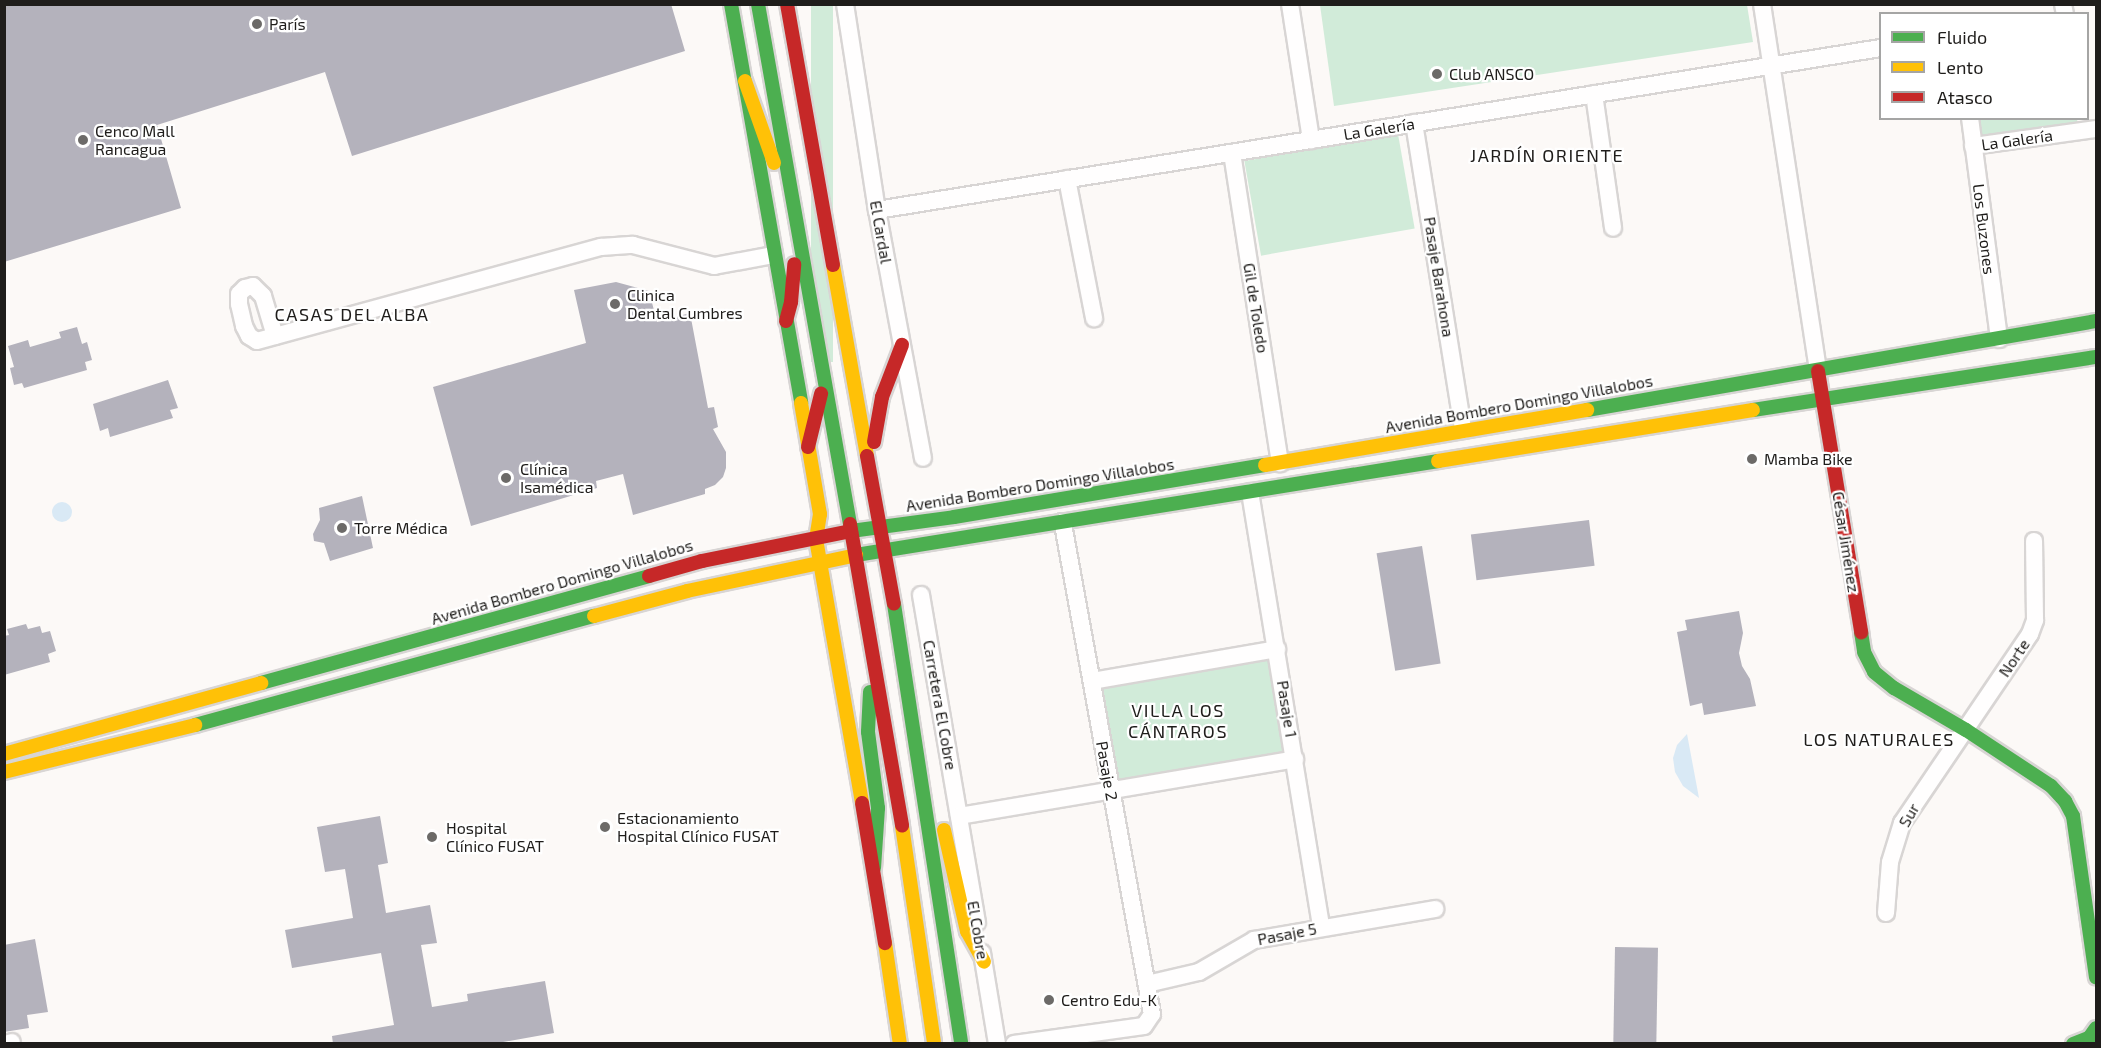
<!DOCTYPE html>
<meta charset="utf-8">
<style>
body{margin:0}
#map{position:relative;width:2101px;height:1048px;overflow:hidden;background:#fcf9f7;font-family:"Exo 2",sans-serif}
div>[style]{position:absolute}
.green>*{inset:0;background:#d1ebd9;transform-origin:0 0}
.water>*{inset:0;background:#d9e9f5}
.round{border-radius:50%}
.building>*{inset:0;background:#b4b2bc;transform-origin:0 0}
.roads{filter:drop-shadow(2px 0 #d8d5d4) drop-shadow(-2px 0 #d8d5d4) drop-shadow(0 2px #d8d5d4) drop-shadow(0 -2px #d8d5d4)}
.street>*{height:16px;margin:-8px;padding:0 8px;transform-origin:8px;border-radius:8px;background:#fffefe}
.fast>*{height:14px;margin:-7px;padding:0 7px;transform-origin:7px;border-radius:7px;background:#4caf50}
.slow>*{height:14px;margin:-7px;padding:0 7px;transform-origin:7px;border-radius:7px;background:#ffc107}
.jam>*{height:14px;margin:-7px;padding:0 7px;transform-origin:7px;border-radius:7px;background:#c62828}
.dots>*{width:16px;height:16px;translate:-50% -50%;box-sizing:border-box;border:3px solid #fff;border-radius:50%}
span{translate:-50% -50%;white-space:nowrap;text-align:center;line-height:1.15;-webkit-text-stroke:4.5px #fff;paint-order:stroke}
.poi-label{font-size:16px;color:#1f1d1b}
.left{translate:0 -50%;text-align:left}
.street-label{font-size:16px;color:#1f1d1b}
.neighbourhood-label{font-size:18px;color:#1f1d1b;letter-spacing:1.5px}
.frame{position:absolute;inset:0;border:6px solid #1f1d1b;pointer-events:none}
.legend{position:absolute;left:1879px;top:12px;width:210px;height:108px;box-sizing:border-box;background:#fff;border:2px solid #a5a5a4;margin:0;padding:8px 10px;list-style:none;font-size:18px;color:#1f1d1b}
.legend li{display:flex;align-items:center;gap:12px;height:30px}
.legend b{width:30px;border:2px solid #a5a5a4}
</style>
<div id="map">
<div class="green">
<i style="left:811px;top:5px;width:22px;height:357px"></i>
<i style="clip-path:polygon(1320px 5px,1747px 5px,1753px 42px,1334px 106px)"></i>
<i style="clip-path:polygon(1976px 119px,2077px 119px,2078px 125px,1979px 140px)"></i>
<i style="left:1398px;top:134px;width:96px;height:156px;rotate:80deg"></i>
<i style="left:1272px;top:653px;width:105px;height:174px;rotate:80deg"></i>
</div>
<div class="water">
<i class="round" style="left:52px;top:502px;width:20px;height:20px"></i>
<i style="clip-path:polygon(1687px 734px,1699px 798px,1683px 786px,1675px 772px,1673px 758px,1677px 745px)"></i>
</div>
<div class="building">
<i style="clip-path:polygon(4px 4px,671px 4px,685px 51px,352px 156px,325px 72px,157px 125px,181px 208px,4px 262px)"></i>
<i style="clip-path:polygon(616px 282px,649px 291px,657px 322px,690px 313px,708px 408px,714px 407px,718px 427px,713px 429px,726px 452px,726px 468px,723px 477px,715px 485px,705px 489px,705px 494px,633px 515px,623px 474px,596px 481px,597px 488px,471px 526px,433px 387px,586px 343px,574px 290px)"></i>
<i style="clip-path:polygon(77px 327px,82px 344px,87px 342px,92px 360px,85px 362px,87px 370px,24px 388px,22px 383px,14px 385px,10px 368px,14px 367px,8px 346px,28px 340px,30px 347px,61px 338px,59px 332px)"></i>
<i style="clip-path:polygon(168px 380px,178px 408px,170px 410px,173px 418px,110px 437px,108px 428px,100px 431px,93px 404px)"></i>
<i style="clip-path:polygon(362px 496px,373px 548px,330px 561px,324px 543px,314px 541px,313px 534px,320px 520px,319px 508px)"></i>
<i style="left:1589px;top:520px;width:46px;height:119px;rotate:83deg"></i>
<i style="left:1422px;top:546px;width:119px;height:46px;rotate:81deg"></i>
<i style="clip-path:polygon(1739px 611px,1743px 633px,1739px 653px,1742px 666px,1750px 679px,1756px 706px,1704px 715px,1702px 703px,1690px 706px,1677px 632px,1687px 630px,1685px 620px)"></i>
<i style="clip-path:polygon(26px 624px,28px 629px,40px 626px,42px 633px,50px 631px,56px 651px,48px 654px,50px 662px,4px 675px,4px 636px,9px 635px,7px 629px)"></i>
<i style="clip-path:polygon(380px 816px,388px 863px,378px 865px,386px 913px,430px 905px,437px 943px,421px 945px,432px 1007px,468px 1001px,467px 994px,545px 981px,554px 1033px,492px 1044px,333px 1044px,332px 1036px,394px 1025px,381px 953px,292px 968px,285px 930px,353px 918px,345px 869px,325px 872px,317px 827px)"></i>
<i style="clip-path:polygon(35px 939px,48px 1012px,27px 1015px,29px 1028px,4px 1032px,4px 945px)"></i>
<i style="left:1615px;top:947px;width:43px;height:97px;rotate:1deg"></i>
</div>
<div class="roads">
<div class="street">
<i style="left:845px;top:4px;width:208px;rotate:81.2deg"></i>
<i style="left:877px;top:210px;width:252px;rotate:79.5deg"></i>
<i style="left:1290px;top:4px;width:138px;rotate:81.2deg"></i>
<i style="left:1762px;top:4px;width:371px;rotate:81.3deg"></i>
<i style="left:2063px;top:4px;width:10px;rotate:79deg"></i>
<i style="left:1594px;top:94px;width:135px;rotate:81.9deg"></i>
<i style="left:1970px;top:118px;width:223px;rotate:82.5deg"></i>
<i style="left:1414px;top:123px;width:311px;rotate:80.9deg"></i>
<i style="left:1973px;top:146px;width:124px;rotate:-7.9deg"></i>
<i style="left:1232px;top:153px;width:314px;rotate:81.2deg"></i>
<i style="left:1067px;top:179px;width:142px;rotate:79deg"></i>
<i style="left:877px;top:210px;width:1016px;rotate:-9.17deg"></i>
<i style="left:275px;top:336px;width:42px;rotate:-106.7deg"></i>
<i style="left:263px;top:296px;width:14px;rotate:-135deg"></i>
<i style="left:253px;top:286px;width:8px;rotate:166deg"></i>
<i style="left:245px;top:288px;width:8px;rotate:135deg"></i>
<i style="left:239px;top:294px;width:10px;rotate:90deg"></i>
<i style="left:239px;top:304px;width:23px;rotate:77deg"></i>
<i style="left:244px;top:326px;width:11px;rotate:63deg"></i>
<i style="left:249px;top:336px;width:9px;rotate:32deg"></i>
<i style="left:257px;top:341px;width:357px;rotate:-15.3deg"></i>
<i style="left:601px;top:247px;width:32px;rotate:-4deg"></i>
<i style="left:633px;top:245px;width:84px;rotate:14.5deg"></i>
<i style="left:714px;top:266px;width:61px;rotate:-10.4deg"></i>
<i style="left:1250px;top:492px;width:441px;rotate:80.7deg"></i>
<i style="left:921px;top:595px;width:332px;rotate:80.3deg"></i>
<i style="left:1092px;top:681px;width:188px;rotate:-9.8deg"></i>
<i style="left:959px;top:816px;width:341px;rotate:-9.6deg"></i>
<i style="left:1886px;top:913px;width:51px;rotate:-85.5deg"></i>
<i style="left:1890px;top:862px;width:41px;rotate:-72.9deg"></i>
<i style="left:1902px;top:823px;width:228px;rotate:-55.9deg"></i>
<i style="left:2030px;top:634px;width:15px;rotate:-70deg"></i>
<i style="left:2035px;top:620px;width:79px;rotate:-90.7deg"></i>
<i style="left:982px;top:953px;width:92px;rotate:80.6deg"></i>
<i style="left:1147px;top:984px;width:53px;rotate:-13deg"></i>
<i style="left:1199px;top:972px;width:64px;rotate:-30.2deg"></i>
<i style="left:1254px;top:940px;width:184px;rotate:-9.7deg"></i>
<i style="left:5px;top:1044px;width:7px;rotate:-16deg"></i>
<i style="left:1014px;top:1044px;width:131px;rotate:-7.9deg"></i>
<i style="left:1144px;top:1026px;width:14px;rotate:-56deg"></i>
<i style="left:1152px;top:1014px;width:500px;rotate:-100.3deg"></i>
</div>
<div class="fast">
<i style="left:731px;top:4px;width:405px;rotate:80deg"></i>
<i style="left:758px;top:4px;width:528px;rotate:79.97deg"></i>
<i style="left:1587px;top:410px;width:517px;rotate:-9.92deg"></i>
<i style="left:1753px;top:410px;width:347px;rotate:-8.8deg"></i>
<i style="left:851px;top:531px;width:104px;rotate:-7.7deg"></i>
<i style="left:954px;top:517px;width:315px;rotate:-9.5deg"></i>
<i style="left:856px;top:555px;width:590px;rotate:-9.17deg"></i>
<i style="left:894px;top:604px;width:445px;rotate:81.3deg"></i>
<i style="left:1861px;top:632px;width:20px;rotate:81deg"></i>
<i style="left:1864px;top:652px;width:22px;rotate:63deg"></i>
<i style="left:1874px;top:672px;width:26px;rotate:39deg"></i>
<i style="left:1894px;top:688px;width:83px;rotate:30.3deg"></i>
<i style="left:1966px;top:730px;width:102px;rotate:33.4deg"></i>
<i style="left:2051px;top:786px;width:21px;rotate:47deg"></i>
<i style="left:2065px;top:801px;width:17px;rotate:62deg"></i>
<i style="left:2073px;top:816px;width:163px;rotate:81.9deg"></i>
<i style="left:261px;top:683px;width:402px;rotate:-15.4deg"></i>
<i style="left:870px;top:692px;width:40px;rotate:92.9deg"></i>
<i style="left:868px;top:732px;width:77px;rotate:82.5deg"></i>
<i style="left:878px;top:808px;width:60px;rotate:93.8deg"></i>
<i style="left:195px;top:725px;width:414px;rotate:-15.3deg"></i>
<i style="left:2073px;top:1044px;width:17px;rotate:-21deg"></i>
<i style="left:2089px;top:1038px;width:12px;rotate:-55deg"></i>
</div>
<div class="slow">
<i style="left:745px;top:81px;width:87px;rotate:70.5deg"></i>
<i style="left:833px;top:265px;width:194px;rotate:79.9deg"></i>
<i style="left:801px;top:403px;width:113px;rotate:80.3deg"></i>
<i style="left:820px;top:514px;width:25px;rotate:99deg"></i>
<i style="left:816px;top:539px;width:268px;rotate:80.1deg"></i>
<i style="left:1438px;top:461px;width:319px;rotate:-9.2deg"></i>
<i style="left:1265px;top:465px;width:327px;rotate:-9.7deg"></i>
<i style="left:594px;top:616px;width:96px;rotate:-15deg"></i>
<i style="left:687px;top:591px;width:173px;rotate:-12deg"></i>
<i style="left:4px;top:754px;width:267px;rotate:-15.4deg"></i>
<i style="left:4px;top:772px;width:197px;rotate:-13.8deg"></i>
<i style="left:902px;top:826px;width:220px;rotate:81.6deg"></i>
<i style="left:944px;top:830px;width:104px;rotate:77.2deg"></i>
<i style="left:967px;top:931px;width:35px;rotate:61deg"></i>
<i style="left:885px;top:943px;width:102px;rotate:81.6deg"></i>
</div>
<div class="jam">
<i style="left:787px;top:4px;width:265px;rotate:80deg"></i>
<i style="left:786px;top:321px;width:20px;rotate:-75deg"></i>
<i style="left:791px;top:302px;width:38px;rotate:-85deg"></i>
<i style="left:1818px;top:371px;width:265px;rotate:80.6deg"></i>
<i style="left:874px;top:442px;width:46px;rotate:-79.9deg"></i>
<i style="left:882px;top:397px;width:56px;rotate:-69deg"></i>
<i style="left:808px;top:447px;width:55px;rotate:-76.2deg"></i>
<i style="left:867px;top:456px;width:150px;rotate:79.7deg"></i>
<i style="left:850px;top:524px;width:306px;rotate:80.2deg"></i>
<i style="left:649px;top:576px;width:55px;rotate:-15.8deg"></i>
<i style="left:702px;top:561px;width:152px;rotate:-11.4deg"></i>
<i style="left:862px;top:803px;width:142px;rotate:80.7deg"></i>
</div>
</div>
<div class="dots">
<i style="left:257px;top:24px;background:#6c6a68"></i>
<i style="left:1437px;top:74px;background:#6c6a68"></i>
<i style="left:83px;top:140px;background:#6c6a68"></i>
<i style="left:615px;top:304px;background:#6c6a68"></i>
<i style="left:1752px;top:459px;background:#6c6a68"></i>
<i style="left:506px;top:478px;background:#6c6a68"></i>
<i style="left:342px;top:528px;background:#6c6a68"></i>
<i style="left:605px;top:827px;background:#6c6a68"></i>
<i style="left:432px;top:837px;background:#6c6a68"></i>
<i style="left:1049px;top:1000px;background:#6c6a68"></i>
</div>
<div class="poi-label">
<span class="left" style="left:269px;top:24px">París</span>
<span class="left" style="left:1449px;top:74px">Club ANSCO</span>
<span class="left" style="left:95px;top:140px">Cenco Mall<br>Rancagua</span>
<span class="left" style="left:627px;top:304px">Clinica<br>Dental Cumbres</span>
<span class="left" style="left:1764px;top:459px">Mamba Bike</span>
<span class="left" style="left:520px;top:478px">Clínica<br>Isamédica</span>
<span class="left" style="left:354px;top:528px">Torre Médica</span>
<span class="left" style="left:617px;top:827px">Estacionamiento<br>Hospital Clínico FUSAT</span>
<span class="left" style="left:446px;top:837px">Hospital<br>Clínico FUSAT</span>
<span class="left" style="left:1061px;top:1000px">Centro Edu-K</span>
</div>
<div class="street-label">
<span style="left:1379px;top:129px;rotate:-9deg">La Galería</span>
<span style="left:2017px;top:140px;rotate:-8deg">La Galería</span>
<span style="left:1984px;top:229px;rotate:83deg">Los Buzones</span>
<span style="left:881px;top:232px;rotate:80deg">El Cardal</span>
<span style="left:1439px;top:277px;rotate:81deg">Pasaje Barahona</span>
<span style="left:1256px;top:308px;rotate:81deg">Gil de Toledo</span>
<span style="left:1519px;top:404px;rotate:-10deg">Avenida Bombero Domingo Villalobos</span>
<span style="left:1040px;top:485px;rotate:-9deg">Avenida Bombero Domingo Villalobos</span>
<span style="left:1846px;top:542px;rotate:81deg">César Jiménez</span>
<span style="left:562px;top:582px;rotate:-16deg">Avenida Bombero Domingo Villalobos</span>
<span style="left:2014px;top:658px;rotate:-56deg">Norte</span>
<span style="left:940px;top:705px;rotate:80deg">Carretera El Cobre</span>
<span style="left:1287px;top:709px;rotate:81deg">Pasaje 1</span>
<span style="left:1107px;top:771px;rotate:80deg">Pasaje 2</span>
<span style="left:1909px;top:815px;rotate:-60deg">Sur</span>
<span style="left:978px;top:930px;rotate:80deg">El Cobre</span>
<span style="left:1287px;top:934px;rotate:-11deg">Pasaje 5</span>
</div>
<div class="neighbourhood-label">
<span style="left:1547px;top:155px">JARDÍN ORIENTE</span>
<span style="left:352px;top:314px">CASAS DEL ALBA</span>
<span style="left:1178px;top:721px">VILLA LOS<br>CÁNTAROS</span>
<span style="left:1879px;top:739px">LOS NATURALES</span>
</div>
<div class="frame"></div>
<ul class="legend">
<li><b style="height:8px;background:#4caf50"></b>Fluido</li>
<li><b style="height:8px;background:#ffc107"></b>Lento</li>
<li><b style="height:8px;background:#c62828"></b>Atasco</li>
</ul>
</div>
